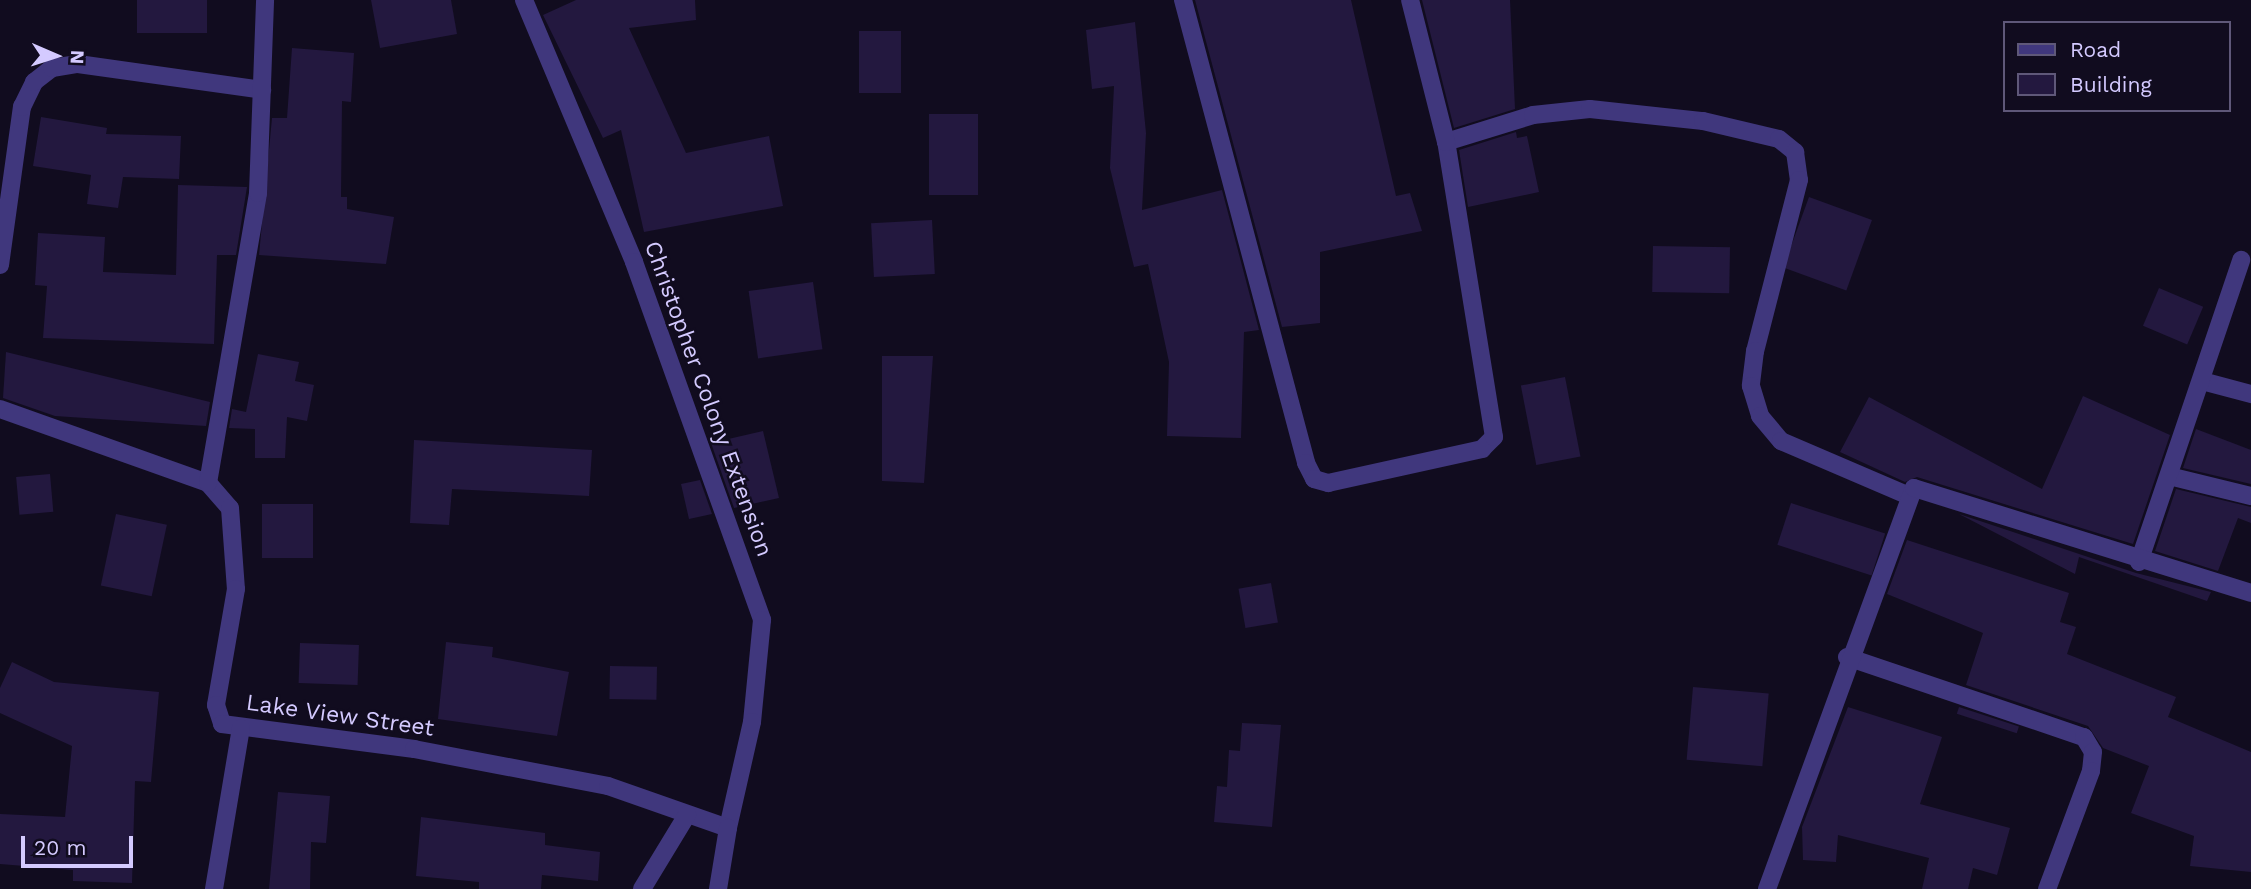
<!DOCTYPE html>
<style>
body{margin:0}
#map{position:relative;width:2251px;height:889px;overflow:hidden;background:#110c1f;font-family:"Work Sans",sans-serif}
div>[style]{position:absolute}
.building>*{inset:0;background:#23183f;transform-origin:0 0}
.lane>*{height:18px;margin:-9px;padding:0 9px;transform-origin:9px;border-radius:9px;background:#40377d}
.street>*{height:18px;margin:-9px;padding:0 9px;transform-origin:9px;border-radius:9px;background:#40377d}
span{translate:-50% -50%;white-space:nowrap;text-align:center;line-height:1.15;-webkit-text-stroke:5px #110c1f;paint-order:stroke}
.street-label{font-size:23px;color:#d4caff}
.legend{position:absolute;left:2003px;top:21px;width:228px;height:91px;box-sizing:border-box;background:#110c1f;border:2px solid #5f5879;margin:0;padding:9px 12px;list-style:none;font-size:21px;color:#d4caff}
.legend li{display:flex;align-items:center;gap:14px;height:35px}
.legend b{width:35px;border:2px solid #5f5879}
.north{position:absolute;left:21px;top:21px;width:70px;height:70px;-webkit-text-stroke:5px #110c1f;paint-order:stroke;rotate:93deg;font-size:19px;font-weight:700;line-height:28px;text-align:center;color:#d4caff}
.north::after{content:'';display:block;margin:auto;width:24px;height:32px;background:#d4caff;clip-path:polygon(50% 0,100% 100%,50% 72%,0 100%)}
.scale{position:absolute;left:21px;top:836px;width:112px;height:32px;box-sizing:border-box;border:4px solid #d4caff;border-top:0;padding-left:9px;font-size:21px;line-height:24px;white-space:nowrap;color:#d4caff;-webkit-text-stroke:5px #110c1f;paint-order:stroke}
</style>
<div id="map">
<div class="building">
<i style="left:137px;top:0;width:70px;height:33px"></i>
<i style="clip-path:polygon(371px 0,451px 0,457px 34px,380px 48px)"></i>
<i style="clip-path:polygon(576px 0,695px 0,696px 20px,629px 28px,686px 153px,769px 136px,783px 206px,644px 232px,621px 130px,603px 138px,543px 15px)"></i>
<i style="clip-path:polygon(1195px 0,1351px 0,1396px 196px,1410px 193px,1422px 231px,1320px 252px,1320px 323px,1282px 327px)"></i>
<i style="clip-path:polygon(1422px 0,1510px 0,1515px 109px,1454px 128px)"></i>
<i style="clip-path:polygon(1135px 22px,1146px 133px,1142px 210px,1222px 190px,1259px 330px,1244px 332px,1241px 438px,1167px 436px,1169px 362px,1148px 264px,1134px 267px,1110px 168px,1114px 86px,1092px 89px,1086px 30px)"></i>
<i style="left:859px;top:31px;width:42px;height:62px"></i>
<i style="clip-path:polygon(292px 48px,354px 53px,351px 102px,342px 101px,341px 197px,347px 197px,347px 209px,394px 217px,386px 264px,259px 255px,272px 118px,287px 118px)"></i>
<i style="left:929px;top:114px;width:49px;height:81px"></i>
<i style="clip-path:polygon(41px 117px,107px 128px,106px 134px,181px 136px,179px 179px,123px 177px,118px 208px,87px 204px,91px 175px,33px 166px)"></i>
<i style="clip-path:polygon(1516px 132px,1517px 138px,1527px 136px,1539px 192px,1468px 207px,1459px 150px)"></i>
<i style="clip-path:polygon(178px 185px,247px 187px,236px 255px,217px 255px,214px 344px,43px 338px,47px 286px,35px 285px,38px 233px,105px 237px,103px 272px,176px 275px)"></i>
<i style="left:1809px;top:197px;width:67px;height:75px;rotate:20deg"></i>
<i style="left:932px;top:220px;width:54px;height:61px;rotate:87deg"></i>
<i style="left:1653px;top:246px;width:77px;height:46px;rotate:1deg"></i>
<i style="left:813px;top:282px;width:68px;height:65px;rotate:82deg"></i>
<i style="left:2159px;top:288px;width:48px;height:41px;rotate:23deg"></i>
<i style="clip-path:polygon(6px 352px,210px 402px,206px 426px,55px 416px,3px 398px)"></i>
<i style="clip-path:polygon(258px 354px,299px 362px,295px 381px,314px 385px,307px 421px,287px 417px,285px 458px,255px 458px,255px 429px,229px 428px,232px 409px,246px 412px)"></i>
<i style="clip-path:polygon(882px 356px,933px 356px,924px 483px,882px 481px)"></i>
<i style="left:1565px;top:377px;width:81px;height:45px;rotate:79deg"></i>
<i style="clip-path:polygon(2083px 396px,2170px 435px,2133px 544px,1917px 477px,1905px 482px,1840px 452px,1869px 397px,2042px 489px)"></i>
<i style="clip-path:polygon(2196px 429px,2251px 450px,2251px 484px,2183px 468px)"></i>
<i style="clip-path:polygon(763px 431px,779px 498px,734px 508px,711px 443px)"></i>
<i style="clip-path:polygon(414px 440px,592px 450px,589px 496px,452px 489px,449px 525px,410px 523px)"></i>
<i style="left:50px;top:474px;width:38px;height:34px;rotate:85deg"></i>
<i style="clip-path:polygon(700px 480px,712px 514px,689px 519px,681px 484px)"></i>
<i style="clip-path:polygon(2176px 489px,2251px 507px,2251px 523px,2238px 518px,2218px 571px,2155px 551px)"></i>
<i style="left:1791px;top:503px;width:99px;height:44px;rotate:18deg"></i>
<i style="left:262px;top:504px;width:51px;height:54px"></i>
<i style="left:116px;top:514px;width:52px;height:73px;rotate:12deg"></i>
<i style="clip-path:polygon(1959px 514px,2136px 573px,2211px 592px,2207px 601px,2079px 557px,2075px 574px)"></i>
<i style="clip-path:polygon(1907px 540px,2069px 593px,2060px 622px,2076px 627px,2067px 654px,2176px 697px,2168px 717px,2251px 752px,2251px 872px,2190px 866px,2194px 836px,2131px 813px,2149px 766px,2103px 748px,2088px 726px,1966px 685px,1983px 633px,1887px 594px)"></i>
<i style="left:1271px;top:583px;width:40px;height:33px;rotate:80deg"></i>
<i style="clip-path:polygon(446px 642px,493px 647px,492px 657px,569px 672px,557px 736px,438px 719px)"></i>
<i style="left:300px;top:643px;width:59px;height:40px;rotate:2deg"></i>
<i style="clip-path:polygon(12px 662px,54px 682px,159px 692px,151px 782px,135px 781px,132px 883px,73px 881px,73px 870px,0 864px,0 814px,65px 817px,72px 746px,0 713px,0 688px)"></i>
<i style="left:610px;top:666px;width:47px;height:33px;rotate:1deg"></i>
<i style="left:1693px;top:687px;width:76px;height:73px;rotate:5deg"></i>
<i style="clip-path:polygon(1848px 707px,1942px 737px,1920px 804px,2010px 828px,1997px 875px,1973px 868px,1968px 889px,1922px 889px,1929px 858px,1838px 835px,1836px 862px,1803px 860px,1802px 827px)"></i>
<i style="left:1959px;top:707px;width:63px;height:7px;rotate:18deg"></i>
<i style="clip-path:polygon(1242px 723px,1281px 725px,1272px 827px,1214px 822px,1217px 786px,1227px 787px,1229px 750px,1240px 751px)"></i>
<i style="clip-path:polygon(278px 792px,330px 796px,326px 843px,311px 842px,310px 889px,269px 889px)"></i>
<i style="clip-path:polygon(421px 817px,545px 833px,545px 845px,600px 852px,598px 881px,542px 875px,541px 889px,479px 889px,479px 882px,416px 876px)"></i>
</div>
<div class="lane">
<i style="left:1446px;top:142px;width:91px;rotate:-17.2deg"></i>
<i style="left:1533px;top:115px;width:57px;rotate:-6deg"></i>
<i style="left:1590px;top:109px;width:114px;rotate:6.1deg"></i>
<i style="left:1703px;top:121px;width:78px;rotate:13.3deg"></i>
<i style="left:1779px;top:139px;width:21px;rotate:39deg"></i>
<i style="left:1795px;top:152px;width:28px;rotate:82deg"></i>
<i style="left:1799px;top:180px;width:177px;rotate:104.4deg"></i>
<i style="left:1755px;top:351px;width:35px;rotate:97deg"></i>
<i style="left:1751px;top:386px;width:31px;rotate:73deg"></i>
<i style="left:1760px;top:416px;width:33px;rotate:50deg"></i>
<i style="left:1781px;top:441px;width:137px;rotate:23.2deg"></i>
</div>
<div class="street">
<i style="left:524px;top:0;width:284px;rotate:67.2deg"></i>
<i style="left:634px;top:262px;width:380px;rotate:70.3deg"></i>
<i style="left:762px;top:620px;width:102px;rotate:95.6deg"></i>
<i style="left:752px;top:722px;width:109px;rotate:102.8deg"></i>
<i style="left:1183px;top:0;width:479px;rotate:75.1deg"></i>
<i style="left:1306px;top:463px;width:18px;rotate:63deg"></i>
<i style="left:1314px;top:479px;width:15px;rotate:16deg"></i>
<i style="left:1328px;top:483px;width:158px;rotate:-12.4deg"></i>
<i style="left:1482px;top:449px;width:17px;rotate:-45deg"></i>
<i style="left:1494px;top:437px;width:299px;rotate:-99.2deg"></i>
<i style="left:1446px;top:142px;width:146px;rotate:-104.2deg"></i>
<i style="left:0;top:265px;width:160px;rotate:-82.1deg"></i>
<i style="left:22px;top:107px;width:28px;rotate:-64deg"></i>
<i style="left:34px;top:82px;width:23px;rotate:-38deg"></i>
<i style="left:52px;top:68px;width:26px;rotate:-9deg"></i>
<i style="left:78px;top:64px;width:186px;rotate:8deg"></i>
<i style="left:2202px;top:381px;width:51px;rotate:14.9deg"></i>
<i style="left:0;top:409px;width:221px;rotate:19.6deg"></i>
<i style="left:208px;top:483px;width:33px;rotate:49deg"></i>
<i style="left:230px;top:508px;width:81px;rotate:85.8deg"></i>
<i style="left:236px;top:589px;width:118px;rotate:99.8deg"></i>
<i style="left:216px;top:705px;width:20px;rotate:72deg"></i>
<i style="left:222px;top:724px;width:194px;rotate:7.4deg"></i>
<i style="left:414px;top:749px;width:197px;rotate:10.8deg"></i>
<i style="left:608px;top:786px;width:127px;rotate:19.3deg"></i>
<i style="left:728px;top:828px;width:62px;rotate:99.3deg"></i>
<i style="left:2169px;top:476px;width:84px;rotate:13.7deg"></i>
<i style="left:208px;top:483px;width:294px;rotate:-80.2deg"></i>
<i style="left:258px;top:193px;width:193px;rotate:-87.9deg"></i>
<i style="left:2139px;top:562px;width:319px;rotate:-71.3deg"></i>
<i style="left:1847px;top:657px;width:250px;rotate:18.7deg"></i>
<i style="left:2084px;top:737px;width:17px;rotate:59deg"></i>
<i style="left:2093px;top:752px;width:19px;rotate:96deg"></i>
<i style="left:2091px;top:771px;width:126px;rotate:110.4deg"></i>
<i style="left:214px;top:889px;width:163px;rotate:-80.5deg"></i>
<i style="left:642px;top:889px;width:87px;rotate:-58.7deg"></i>
<i style="left:1767px;top:889px;width:427px;rotate:-69.9deg"></i>
<i style="left:1914px;top:488px;width:353px;rotate:17.3deg"></i>
</div>
<div class="street-label">
<span style="left:708px;top:399px;rotate:70deg">Christopher Colony Extension</span>
<span style="left:340px;top:716px;rotate:8deg">Lake View Street</span>
</div>
<ul class="legend">
<li><b style="height:9px;background:#40377d"></b>Road</li>
<li><b style="height:19px;background:#23183f"></b>Building</li>
</ul>
<div class="north">N</div>
<div class="scale">20 m</div>
</div>
